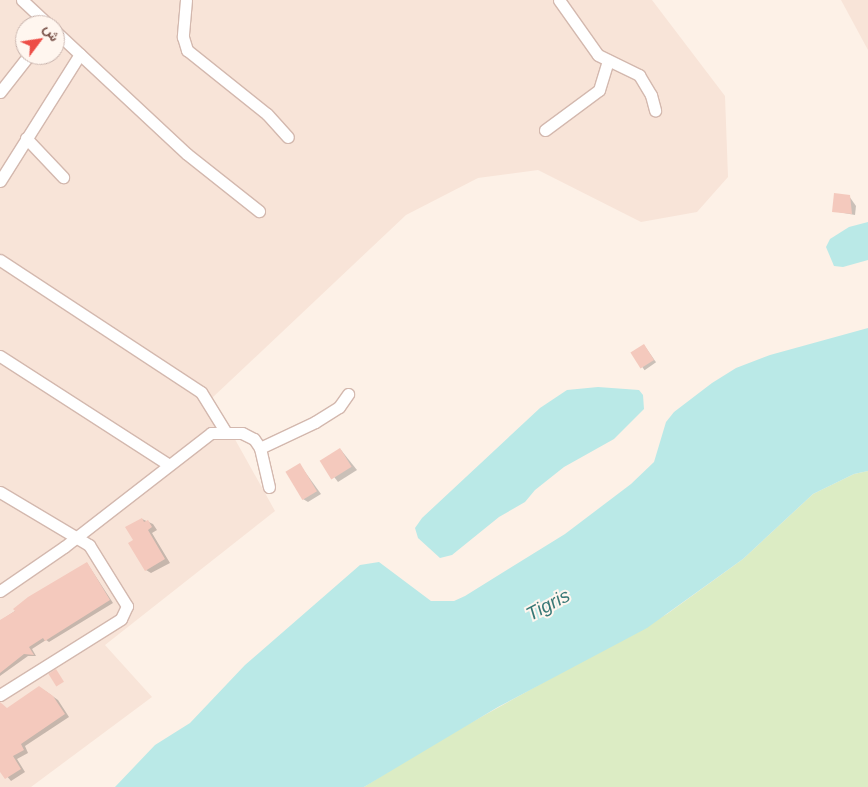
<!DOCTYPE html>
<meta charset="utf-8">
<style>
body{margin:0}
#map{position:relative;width:868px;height:787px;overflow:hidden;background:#fdf1e7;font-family:Arial,Vazirmatn,sans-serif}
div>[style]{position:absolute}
.residential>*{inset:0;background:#f8e4d8}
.green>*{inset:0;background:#dcecc4}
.water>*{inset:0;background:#bae9e7}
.shadow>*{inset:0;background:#0003;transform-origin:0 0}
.building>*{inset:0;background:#f4c9bd;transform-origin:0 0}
.roads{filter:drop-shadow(1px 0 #d3b8ae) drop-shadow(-1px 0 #d3b8ae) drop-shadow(0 1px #d3b8ae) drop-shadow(0 -1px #d3b8ae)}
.street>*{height:11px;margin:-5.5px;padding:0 5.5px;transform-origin:5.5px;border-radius:5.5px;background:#fff}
span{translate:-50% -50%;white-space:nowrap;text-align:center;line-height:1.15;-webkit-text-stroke:4px #fff6ef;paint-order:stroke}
.water-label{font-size:19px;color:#397876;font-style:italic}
.north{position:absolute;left:15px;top:15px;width:50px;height:50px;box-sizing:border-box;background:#fff6ef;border:1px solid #c9b4ad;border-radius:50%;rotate:59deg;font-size:14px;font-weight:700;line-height:20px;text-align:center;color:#795249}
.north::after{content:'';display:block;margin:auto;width:18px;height:22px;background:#ed4d46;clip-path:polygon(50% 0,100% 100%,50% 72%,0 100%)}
</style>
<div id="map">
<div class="residential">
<i style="clip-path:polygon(evenodd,0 0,652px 0,725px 96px,728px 177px,697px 212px,641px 222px,538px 170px,478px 178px,406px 215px,212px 398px,275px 511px,105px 645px,152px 697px,31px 787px,0 787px,0 0,25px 25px,55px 25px,55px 55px,25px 55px,25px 25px)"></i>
<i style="clip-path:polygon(841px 0,868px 0,868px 50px)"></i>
</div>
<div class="green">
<i style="clip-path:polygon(868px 471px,868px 787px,364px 787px,427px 747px,667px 614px,743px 559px,813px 494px,854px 474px)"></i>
</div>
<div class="water">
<i style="clip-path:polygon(868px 222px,868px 260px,843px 267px,834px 266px,826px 247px,830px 239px,849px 227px)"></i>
<i style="clip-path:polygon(868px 328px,868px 471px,854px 474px,813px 494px,743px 559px,647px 628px,498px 707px,364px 787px,115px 787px,155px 745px,190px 723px,245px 665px,360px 565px,379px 562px,431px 601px,454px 601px,465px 596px,565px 534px,631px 484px,654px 462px,666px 422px,674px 412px,712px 383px,736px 368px,770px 355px)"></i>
<i style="clip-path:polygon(598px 387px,639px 390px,643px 395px,644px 409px,614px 439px,564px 467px,535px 490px,525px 502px,499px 517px,452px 555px,440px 558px,418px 538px,415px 528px,422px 518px,540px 408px,567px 390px)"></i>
</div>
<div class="shadow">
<i style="clip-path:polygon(849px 196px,856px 206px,855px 215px,833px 211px)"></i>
<i style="left:644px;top:345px;width:21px;height:14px;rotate:55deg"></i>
<i style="clip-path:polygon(341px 450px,357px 470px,338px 482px,322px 461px)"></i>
<i style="clip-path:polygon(300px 465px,321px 494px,308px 502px,303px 499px)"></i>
<i style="clip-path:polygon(142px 519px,153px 524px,157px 530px,152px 533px,170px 563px,151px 573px,146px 570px,135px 541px)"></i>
<i style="clip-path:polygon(87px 563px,113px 603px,49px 642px,46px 640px,32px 649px,36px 656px,28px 656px,0 676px,0 621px)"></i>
<i style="clip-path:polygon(44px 690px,58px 700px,69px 717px,25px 746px,28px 753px,17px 759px,25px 772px,11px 781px,0 768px,0 716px)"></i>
</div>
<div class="building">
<i style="clip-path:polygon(834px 193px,850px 195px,852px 214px,832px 212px)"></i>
<i style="left:644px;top:344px;width:19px;height:16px;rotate:58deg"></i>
<i style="left:340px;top:448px;width:22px;height:24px;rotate:58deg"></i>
<i style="left:300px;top:463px;width:33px;height:17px;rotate:59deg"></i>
<i style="clip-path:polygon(142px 518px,144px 522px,148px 520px,152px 527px,148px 530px,165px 559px,145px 571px,128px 543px,133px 540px,125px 527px)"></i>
<i style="clip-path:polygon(87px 562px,110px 600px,45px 641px,43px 638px,29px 647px,34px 655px,24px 654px,0 673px,0 620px,15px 611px,13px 609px,28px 597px)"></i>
<i style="left:56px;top:669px;width:15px;height:9px;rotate:58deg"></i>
<i style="clip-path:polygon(39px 686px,53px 696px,65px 714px,21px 744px,24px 750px,13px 756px,21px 769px,5px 779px,0 772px,0 702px,7px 708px)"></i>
</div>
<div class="roads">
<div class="street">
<i style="left:22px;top:0;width:37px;rotate:43deg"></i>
<i style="left:186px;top:0;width:37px;rotate:95deg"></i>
<i style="left:183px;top:37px;width:14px;rotate:73deg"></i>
<i style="left:187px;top:50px;width:102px;rotate:38.7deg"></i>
<i style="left:267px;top:114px;width:31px;rotate:48deg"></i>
<i style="left:559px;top:0;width:67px;rotate:54.7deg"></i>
<i style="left:598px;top:55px;width:46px;rotate:26deg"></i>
<i style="left:639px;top:75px;width:23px;rotate:59deg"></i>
<i style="left:651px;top:95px;width:16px;rotate:75deg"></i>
<i style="left:55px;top:31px;width:180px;rotate:43deg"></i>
<i style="left:187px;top:154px;width:92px;rotate:38.4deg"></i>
<i style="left:0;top:92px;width:47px;rotate:-51.9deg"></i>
<i style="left:545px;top:130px;width:67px;rotate:-36.5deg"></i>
<i style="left:599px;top:90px;width:31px;rotate:-73deg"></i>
<i style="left:26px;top:138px;width:54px;rotate:46.5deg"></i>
<i style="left:0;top:181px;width:150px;rotate:-57.8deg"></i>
<i style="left:0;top:260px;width:240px;rotate:33.3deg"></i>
<i style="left:201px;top:392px;width:46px;rotate:58.4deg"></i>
<i style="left:0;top:356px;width:201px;rotate:32.8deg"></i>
<i style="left:260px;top:448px;width:61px;rotate:-25.3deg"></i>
<i style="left:315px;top:422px;width:28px;rotate:-32deg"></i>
<i style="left:339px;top:407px;width:16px;rotate:-55deg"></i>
<i style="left:0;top:492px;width:104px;rotate:30.8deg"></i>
<i style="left:89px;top:545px;width:72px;rotate:58.1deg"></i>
<i style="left:127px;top:606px;width:14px;rotate:115deg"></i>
<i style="left:121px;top:619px;width:143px;rotate:147.9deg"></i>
<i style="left:0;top:591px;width:78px;rotate:-34.5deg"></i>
<i style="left:64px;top:547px;width:186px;rotate:-37.8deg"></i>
<i style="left:211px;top:433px;width:31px"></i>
<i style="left:242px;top:433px;width:13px;rotate:27deg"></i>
<i style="left:254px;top:439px;width:11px;rotate:56deg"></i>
<i style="left:260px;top:448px;width:40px;rotate:77deg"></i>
</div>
</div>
<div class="water-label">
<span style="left:548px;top:605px;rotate:-28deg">Tigris</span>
</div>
<div class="north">ش</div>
</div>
